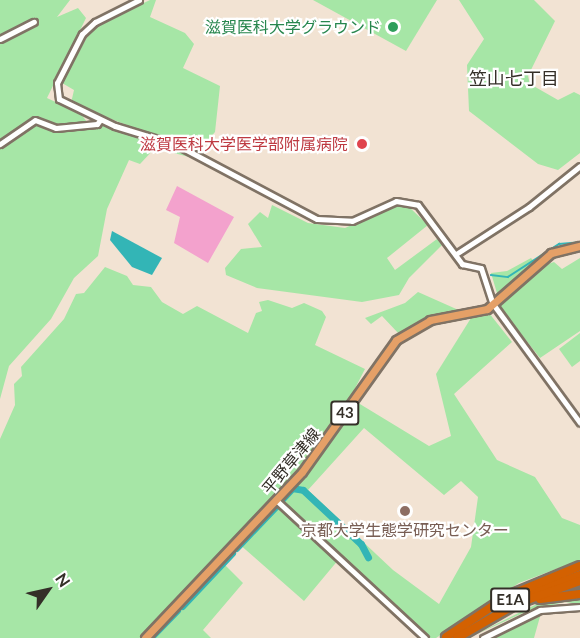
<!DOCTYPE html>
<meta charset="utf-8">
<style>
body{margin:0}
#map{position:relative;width:580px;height:638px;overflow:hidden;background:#f2e3d3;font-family:Lato,"Noto Sans JP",sans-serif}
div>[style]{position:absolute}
.green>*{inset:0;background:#a6e6a6}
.water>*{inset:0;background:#33b5b6}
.stream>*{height:1.5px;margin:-0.75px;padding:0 0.75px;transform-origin:0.75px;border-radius:0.75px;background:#33b5b6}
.river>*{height:7px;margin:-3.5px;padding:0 3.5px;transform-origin:3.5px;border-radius:3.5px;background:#33b5b6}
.building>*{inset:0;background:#f3a2cd}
.roads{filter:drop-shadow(2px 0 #807365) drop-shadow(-2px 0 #807365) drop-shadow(0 2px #807365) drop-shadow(0 -2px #807365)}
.minor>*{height:5px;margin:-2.5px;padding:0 2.5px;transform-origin:2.5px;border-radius:2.5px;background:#fff}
.major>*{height:7px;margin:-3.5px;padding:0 3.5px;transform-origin:3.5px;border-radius:3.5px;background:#e5a067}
.highway>*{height:8px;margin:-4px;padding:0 4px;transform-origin:4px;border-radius:4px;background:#d36101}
.dots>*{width:16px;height:16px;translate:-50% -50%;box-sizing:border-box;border:3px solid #fff;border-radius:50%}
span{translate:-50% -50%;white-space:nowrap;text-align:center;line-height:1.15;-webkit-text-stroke:4.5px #fff;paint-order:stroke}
.shield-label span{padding:2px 4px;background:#fff;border:2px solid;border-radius:4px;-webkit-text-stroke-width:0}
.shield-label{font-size:15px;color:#342f28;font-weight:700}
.leisure-label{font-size:16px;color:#27864d}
.right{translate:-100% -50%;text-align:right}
.health-label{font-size:16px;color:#be3a42}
.street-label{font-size:16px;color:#342f28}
.education-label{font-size:16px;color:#785e54}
.neighbourhood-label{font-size:18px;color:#342f28}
.north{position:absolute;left:18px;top:560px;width:60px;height:60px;-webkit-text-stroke:4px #fff;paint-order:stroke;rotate:56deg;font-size:16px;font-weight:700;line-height:24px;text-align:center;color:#342f28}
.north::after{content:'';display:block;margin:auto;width:21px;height:27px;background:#342f28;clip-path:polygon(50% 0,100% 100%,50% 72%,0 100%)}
</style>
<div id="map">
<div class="green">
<i style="clip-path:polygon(0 0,70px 0,57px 17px,78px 8px,86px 18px,47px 98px,81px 114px,90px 126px,103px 124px,149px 137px,193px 158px,155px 148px,140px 164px,129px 160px,107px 209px,98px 256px,74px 278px,51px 319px,9px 366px,0 399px)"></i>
<i style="clip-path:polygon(150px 0,156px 0,150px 17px,185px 33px,194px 44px,183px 68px,220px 86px,215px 132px,197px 153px,71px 103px,74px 90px,62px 83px,92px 28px)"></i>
<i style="clip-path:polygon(313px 0,437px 0,406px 51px)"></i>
<i style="clip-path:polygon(459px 0,534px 0,555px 21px,528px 76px,530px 84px,558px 100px,574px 92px,580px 95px,580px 153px,558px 170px,538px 164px,469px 111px,467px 65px,484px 39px)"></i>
<i style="clip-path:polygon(272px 205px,308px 223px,345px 228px,392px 207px,408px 206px,428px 225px,387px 258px,395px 270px,437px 239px,442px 245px,409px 278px,399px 295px,362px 302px,257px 288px,226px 275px,225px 268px,241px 249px,262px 247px,248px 224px,260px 212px,268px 218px)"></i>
<i style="clip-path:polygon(531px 258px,539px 267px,554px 262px,562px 269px,580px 258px,580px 331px,540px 358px,502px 310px,491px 273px,507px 271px)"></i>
<i style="clip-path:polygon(evenodd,105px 267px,127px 276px,133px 285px,151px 287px,162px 302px,183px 314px,197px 306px,248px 333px,256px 313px,262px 311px,259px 302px,268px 300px,292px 308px,304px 303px,322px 311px,326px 317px,315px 345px,365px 369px,350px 398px,429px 446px,451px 436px,436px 374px,471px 318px,489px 313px,512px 342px,454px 394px,497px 460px,535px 477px,562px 518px,580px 525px,580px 560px,519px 583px,436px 638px,425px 638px,339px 559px,304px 601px,238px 543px,221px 561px,243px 583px,203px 630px,211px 638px,0 638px,0 439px,15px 405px,14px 384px,22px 376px,21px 367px,64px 319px,76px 294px,84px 293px,105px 267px,364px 428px,444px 495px,461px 481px,478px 497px,471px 547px,439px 604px,393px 570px,308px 490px,364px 428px)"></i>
<i style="clip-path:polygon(418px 292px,463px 312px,430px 317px,399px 334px,382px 316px,371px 324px,365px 318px,405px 303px)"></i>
<i style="clip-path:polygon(580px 333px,580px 361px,572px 367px,559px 349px)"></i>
<i style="clip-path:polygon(580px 598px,580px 604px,564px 602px,523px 613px,468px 638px,539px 603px)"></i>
<i style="clip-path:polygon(541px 613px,534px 638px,487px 638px,531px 616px)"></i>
</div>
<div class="water">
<i style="clip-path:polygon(112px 231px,162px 258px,152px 275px,132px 267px,110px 240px)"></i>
</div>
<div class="stream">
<i style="left:491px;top:275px;width:17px;rotate:7deg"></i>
<i style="left:508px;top:277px;width:61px;rotate:-32.9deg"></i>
<i style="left:559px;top:244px;width:21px;rotate:-5deg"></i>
</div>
<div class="river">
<i style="left:281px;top:500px;width:16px;rotate:-47deg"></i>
<i style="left:292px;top:488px;width:11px;rotate:10deg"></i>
<i style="left:303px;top:490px;width:79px;rotate:43deg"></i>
<i style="left:361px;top:544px;width:15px;rotate:62deg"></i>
<i style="left:236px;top:548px;width:59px;rotate:-46.4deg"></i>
<i style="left:182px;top:606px;width:73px;rotate:-46.7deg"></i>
<i style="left:150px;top:638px;width:39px;rotate:-46deg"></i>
</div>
<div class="building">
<i style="clip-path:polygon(177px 186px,234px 217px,208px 263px,174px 243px,180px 217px,166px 210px)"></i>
</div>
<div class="roads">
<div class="minor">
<i style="left:139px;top:0;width:49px;rotate:153.4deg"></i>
<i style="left:95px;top:22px;width:18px;rotate:137deg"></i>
<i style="left:82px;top:34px;width:55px;rotate:117deg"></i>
<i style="left:57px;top:83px;width:16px;rotate:83deg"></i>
<i style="left:59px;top:99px;width:62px;rotate:25.7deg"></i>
<i style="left:115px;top:126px;width:65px;rotate:17deg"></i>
<i style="left:177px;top:145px;width:158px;rotate:27.9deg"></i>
<i style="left:317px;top:219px;width:35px;rotate:3deg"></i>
<i style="left:352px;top:221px;width:48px;rotate:-24.4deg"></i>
<i style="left:396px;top:201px;width:22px;rotate:10deg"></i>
<i style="left:418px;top:205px;width:74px;rotate:53.3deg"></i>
<i style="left:462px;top:264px;width:19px;rotate:12deg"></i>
<i style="left:481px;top:268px;width:38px;rotate:72deg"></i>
<i style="left:493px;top:304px;width:147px;rotate:53.8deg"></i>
<i style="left:0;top:39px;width:38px;rotate:-27deg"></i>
<i style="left:0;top:144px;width:42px;rotate:-34.4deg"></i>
<i style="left:35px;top:120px;width:22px;rotate:21deg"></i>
<i style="left:56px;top:128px;width:41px;rotate:-5.6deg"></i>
<i style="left:97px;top:124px;width:5px;rotate:-53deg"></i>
<i style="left:456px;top:254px;width:87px;rotate:-32.8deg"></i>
<i style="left:529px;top:207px;width:65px;rotate:-38.8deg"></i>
<i style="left:277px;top:501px;width:202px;rotate:42.8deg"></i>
<i style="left:483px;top:638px;width:64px;rotate:-26.2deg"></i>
<i style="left:540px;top:610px;width:40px;rotate:-4.3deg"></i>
</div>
<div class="major">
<i style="left:145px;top:638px;width:228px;rotate:-46.6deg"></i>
<i style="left:302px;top:472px;width:162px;rotate:-54.5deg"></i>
<i style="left:396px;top:340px;width:39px;rotate:-30deg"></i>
<i style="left:430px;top:320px;width:58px;rotate:-10.9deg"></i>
<i style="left:487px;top:309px;width:85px;rotate:-41.2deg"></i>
<i style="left:551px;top:253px;width:30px;rotate:-14deg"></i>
</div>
<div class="highway">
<i style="left:514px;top:599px;width:70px;rotate:-20deg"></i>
<i style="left:540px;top:599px;width:40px;rotate:-7.1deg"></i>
<i style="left:446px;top:637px;width:74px;rotate:-33.5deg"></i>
<i style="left:508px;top:596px;width:78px;rotate:-22.6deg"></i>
<i style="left:457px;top:638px;width:68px;rotate:-30deg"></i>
<i style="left:516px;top:604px;width:68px;rotate:-19.8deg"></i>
</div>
</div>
<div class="dots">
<i style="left:393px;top:27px;background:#2e9e5b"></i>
<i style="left:362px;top:144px;background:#e0444e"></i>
<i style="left:405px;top:511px;background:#8d6e63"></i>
</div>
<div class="shield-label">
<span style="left:345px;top:413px">43</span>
<span style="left:510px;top:600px">E1A</span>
</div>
<div class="leisure-label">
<span class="right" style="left:381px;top:27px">滋賀医科大学グラウンド</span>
</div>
<div class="health-label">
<span class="right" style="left:348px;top:144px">滋賀医科大学医学部附属病院</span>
</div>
<div class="street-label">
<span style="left:291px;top:461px;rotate:-50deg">平野草津線</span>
</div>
<div class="education-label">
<span style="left:405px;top:530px">京都大学生態学研究センター</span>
</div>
<div class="neighbourhood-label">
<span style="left:514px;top:78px">笠山七丁目</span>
</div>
<div class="north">N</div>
</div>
